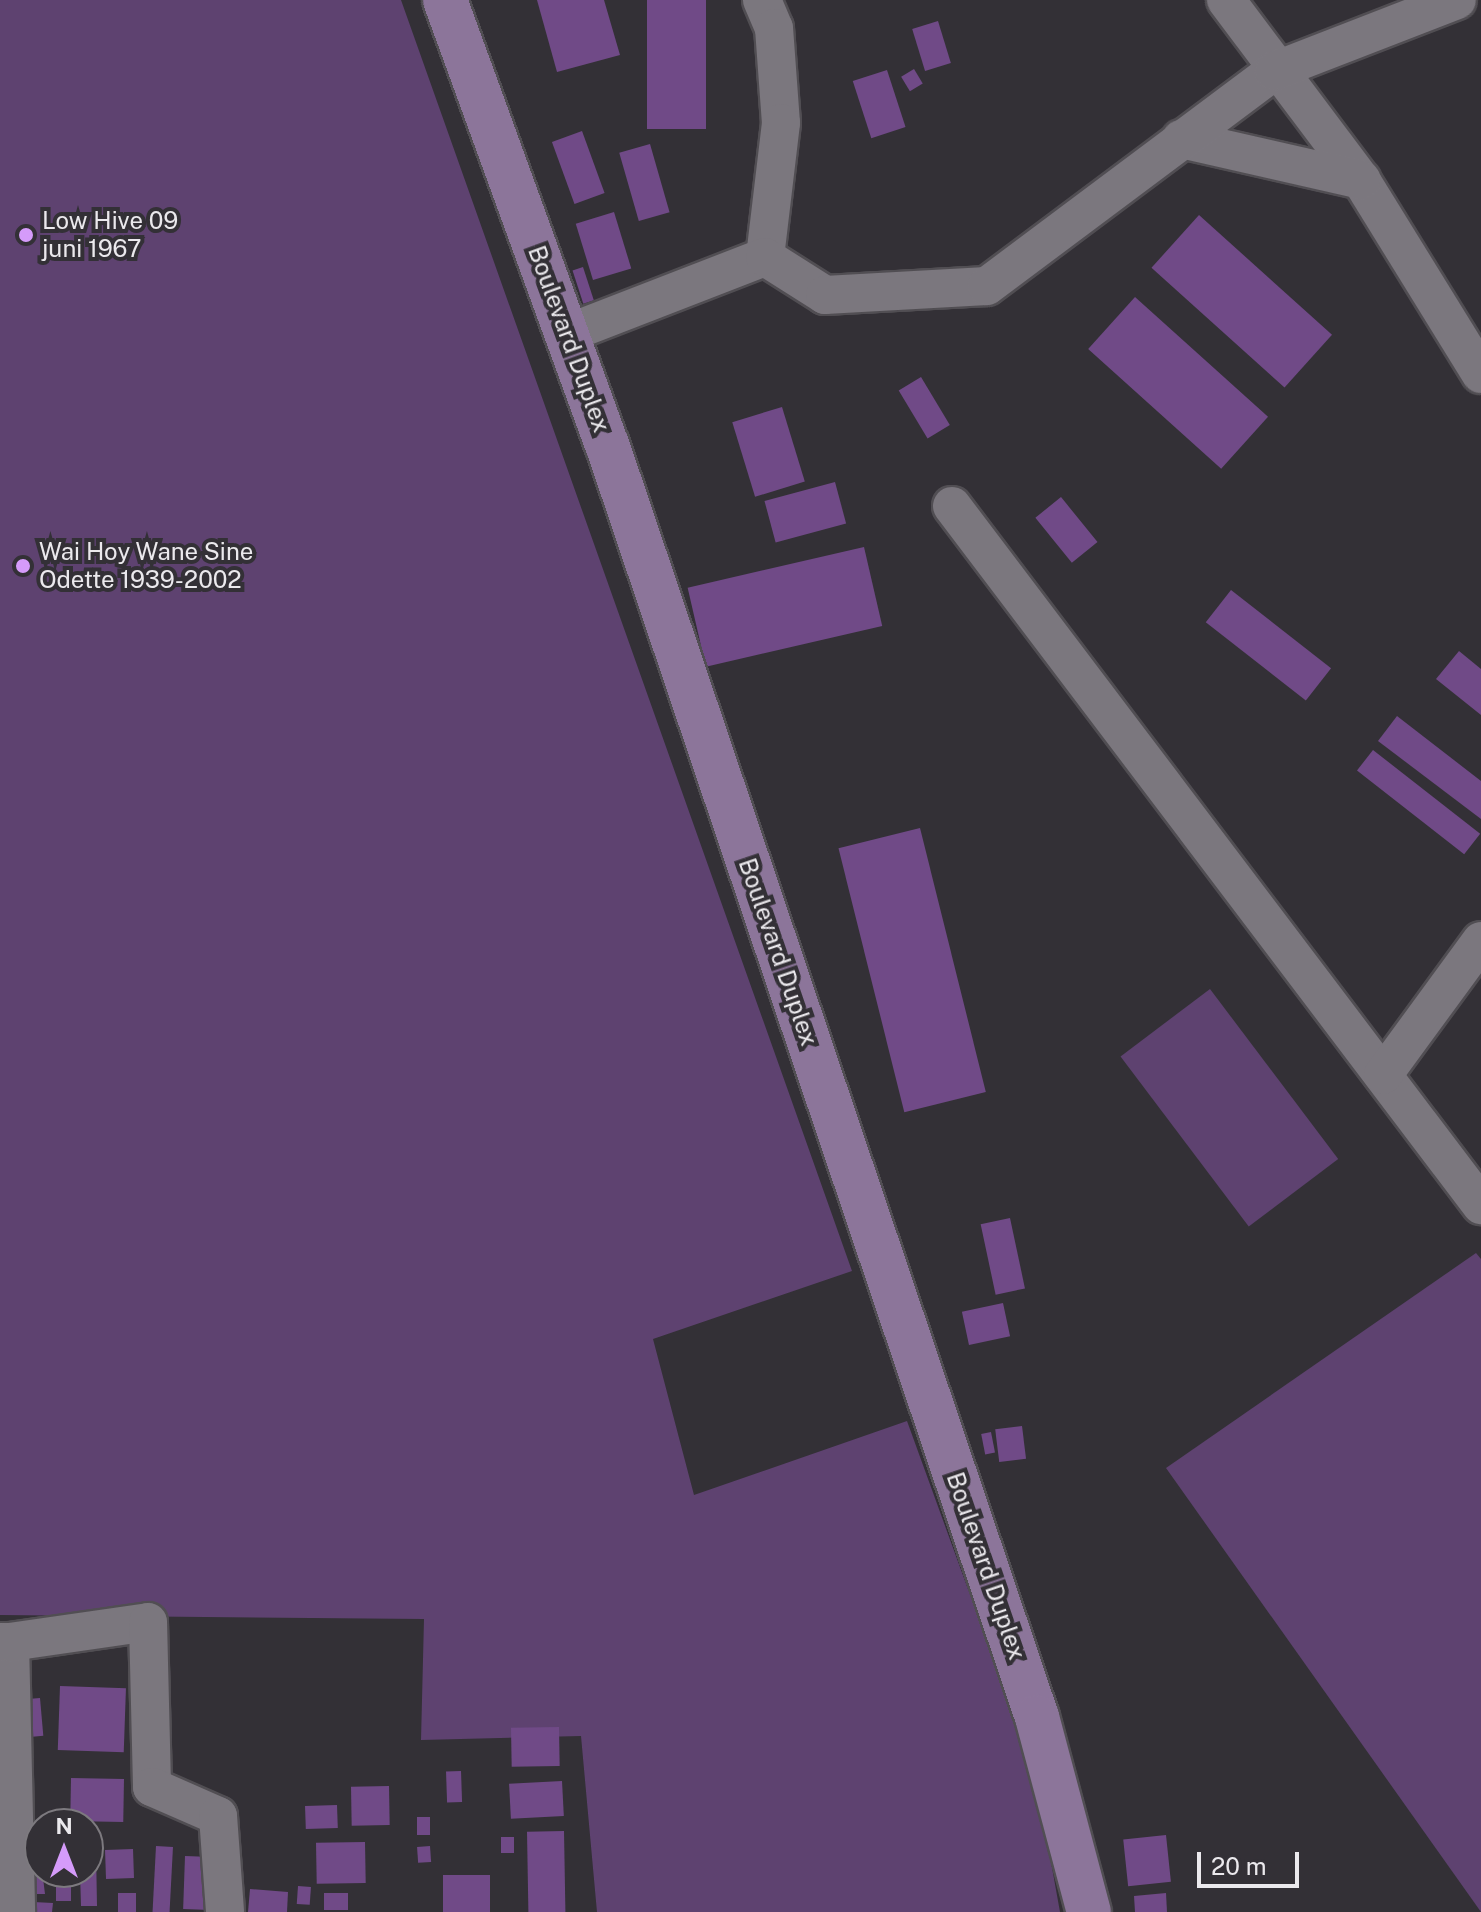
<!DOCTYPE html>
<style>
body{margin:0}
#map{position:relative;width:1481px;height:1912px;overflow:hidden;background:#333036;font-family:"Public Sans",sans-serif}
div>[style]{position:absolute}
.green>*{inset:0;background:#5e4270;transform-origin:0 0}
.building>*{inset:0;background:#704a87;transform-origin:0 0}
.roads{filter:drop-shadow(2px 0 #514e53) drop-shadow(-2px 0 #514e53) drop-shadow(0 2px #514e53) drop-shadow(0 -2px #514e53)}
.street>*{height:38px;margin:-19px;padding:0 19px;transform-origin:19px;border-radius:19px;background:#7b777e}
.secondary>*{height:44px;margin:-22px;padding:0 22px;transform-origin:22px;border-radius:22px;background:#8c759a}
.dots>*{width:22px;height:22px;translate:-50% -50%;box-sizing:border-box;border:4px solid #333036;border-radius:50%}
span{translate:-50% -50%;white-space:nowrap;text-align:center;line-height:1.15;-webkit-text-stroke:8px #333036;paint-order:stroke}
.poi-label{font-size:24px;color:#ebe9ed}
.left{translate:0 -50%;text-align:left}
.street-label{font-size:24px;color:#ebe9ed}
.north{position:absolute;left:24px;top:1808px;width:80px;height:80px;box-sizing:border-box;background:#333036;border:2px solid #7d7a7f;border-radius:50%;rotate:0deg;font-size:22px;font-weight:700;line-height:32px;text-align:center;color:#ebe9ed}
.north::after{content:'';display:block;margin:auto;width:28px;height:36px;background:#d59bfa;clip-path:polygon(50% 0,100% 100%,50% 72%,0 100%)}
.scale{position:absolute;left:1197px;top:1852px;width:102px;height:36px;box-sizing:border-box;border:4px solid #ebe9ed;border-top:0;padding-left:10px;font-size:24px;line-height:28px;white-space:nowrap;color:#ebe9ed;-webkit-text-stroke:6px #333036;paint-order:stroke}
</style>
<div id="map">
<div class="green">
<i style="clip-path:polygon(0 0,401px 0,852px 1271px,653px 1339px,694px 1495px,907px 1421px,1014px 1716px,1042px 1812px,1060px 1912px,597px 1912px,581px 1736px,421px 1740px,424px 1619px,0 1615px)"></i>
<i style="left:1210px;top:989px;width:213px;height:112px;rotate:53deg"></i>
<i style="clip-path:polygon(1476px 1253px,1481px 1259px,1481px 1912px,1166px 1468px)"></i>
</div>
<div class="building">
<i style="clip-path:polygon(537px 0,604px 0,620px 55px,557px 72px)"></i>
<i style="left:647px;top:0;width:59px;height:129px"></i>
<i style="left:938px;top:21px;width:44px;height:27px;rotate:73deg"></i>
<i style="left:914px;top:69px;width:17px;height:15px;rotate:59deg"></i>
<i style="left:887px;top:70px;width:60px;height:36px;rotate:72deg"></i>
<i style="left:582px;top:131px;width:66px;height:32px;rotate:70deg"></i>
<i style="left:650px;top:144px;width:71px;height:32px;rotate:74deg"></i>
<i style="left:614px;top:212px;width:59px;height:40px;rotate:73deg"></i>
<i style="left:1199px;top:215px;width:179px;height:71px;rotate:42deg"></i>
<i style="left:583px;top:267px;width:35px;height:11px;rotate:72deg"></i>
<i style="left:1135px;top:297px;width:179px;height:70px;rotate:42deg"></i>
<i style="left:921px;top:377px;width:56px;height:26px;rotate:59deg"></i>
<i style="left:782px;top:407px;width:78px;height:52px;rotate:73deg"></i>
<i style="left:835px;top:482px;width:43px;height:73px;rotate:75deg"></i>
<i style="left:1061px;top:497px;width:58px;height:33px;rotate:51deg"></i>
<i style="left:864px;top:547px;width:81px;height:181px;rotate:77deg"></i>
<i style="left:1231px;top:590px;width:127px;height:41px;rotate:38deg"></i>
<i style="clip-path:polygon(1459px 651px,1481px 669px,1481px 715px,1436px 679px)"></i>
<i style="clip-path:polygon(1397px 716px,1481px 781px,1481px 819px,1378px 741px)"></i>
<i style="left:1373px;top:750px;width:136px;height:26px;rotate:38deg"></i>
<i style="left:920px;top:828px;width:272px;height:84px;rotate:76deg"></i>
<i style="left:1010px;top:1218px;width:72px;height:30px;rotate:78deg"></i>
<i style="left:1003px;top:1303px;width:34px;height:42px;rotate:78deg"></i>
<i style="left:1022px;top:1426px;width:33px;height:27px;rotate:83deg"></i>
<i style="left:991px;top:1432px;width:21px;height:10px;rotate:79deg"></i>
<i style="left:60px;top:1686px;width:66px;height:64px;rotate:2deg"></i>
<i style="left:40px;top:1698px;width:38px;height:27px;rotate:85deg"></i>
<i style="left:559px;top:1727px;width:39px;height:48px;rotate:89deg"></i>
<i style="left:461px;top:1771px;width:31px;height:15px;rotate:88deg"></i>
<i style="left:71px;top:1778px;width:53px;height:43px;rotate:1deg"></i>
<i style="left:562px;top:1781px;width:35px;height:53px;rotate:87deg"></i>
<i style="left:389px;top:1786px;width:39px;height:38px;rotate:89deg"></i>
<i style="left:337px;top:1805px;width:23px;height:32px;rotate:88deg"></i>
<i style="left:417px;top:1817px;width:13px;height:18px"></i>
<i style="left:564px;top:1831px;width:81px;height:37px;rotate:89deg"></i>
<i style="left:1166px;top:1835px;width:47px;height:43px;rotate:84deg"></i>
<i style="left:501px;top:1837px;width:13px;height:16px"></i>
<i style="left:365px;top:1842px;width:41px;height:49px;rotate:89deg"></i>
<i style="left:156px;top:1846px;width:17px;height:66px;rotate:3deg"></i>
<i style="left:430px;top:1846px;width:16px;height:13px;rotate:86deg"></i>
<i style="clip-path:polygon(88px 1849px,96px 1849px,97px 1906px,81px 1906px,80px 1872px,88px 1872px)"></i>
<i style="left:133px;top:1849px;width:29px;height:28px;rotate:88deg"></i>
<i style="clip-path:polygon(19px 1854px,40px 1854px,45px 1894px,19px 1894px)"></i>
<i style="left:185px;top:1856px;width:27px;height:53px;rotate:2deg"></i>
<i style="left:56px;top:1872px;width:15px;height:29px"></i>
<i style="left:443px;top:1875px;width:47px;height:37px"></i>
<i style="left:298px;top:1886px;width:13px;height:18px;rotate:4deg"></i>
<i style="clip-path:polygon(250px 1889px,288px 1892px,287px 1912px,248px 1912px)"></i>
<i style="left:118px;top:1893px;width:18px;height:19px"></i>
<i style="left:324px;top:1893px;width:24px;height:17px"></i>
<i style="clip-path:polygon(1166px 1893px,1167px 1912px,1135px 1912px,1134px 1896px)"></i>
<i style="clip-path:polygon(14px 1901px,53px 1903px,52px 1912px,13px 1912px)"></i>
</div>
<div class="roads">
<div class="street">
<i style="left:762px;top:0;width:30px;rotate:67deg"></i>
<i style="left:774px;top:28px;width:95px;rotate:85.8deg"></i>
<i style="left:781px;top:123px;width:135px;rotate:96.8deg"></i>
<i style="left:1226px;top:0;width:225px;rotate:53.1deg"></i>
<i style="left:1361px;top:180px;width:228px;rotate:58.3deg"></i>
<i style="left:1181px;top:139px;width:185px;rotate:12.8deg"></i>
<i style="left:566px;top:334px;width:213px;rotate:-21.2deg"></i>
<i style="left:765px;top:257px;width:71px;rotate:32.3deg"></i>
<i style="left:825px;top:295px;width:162px;rotate:-3.2deg"></i>
<i style="left:987px;top:286px;width:359px;rotate:-36.8deg"></i>
<i style="left:1274px;top:71px;width:196px;rotate:-21.2deg"></i>
<i style="left:952px;top:506px;width:877px;rotate:52.88deg"></i>
<i style="left:1383px;top:1075px;width:166px;rotate:-53.8deg"></i>
<i style="left:0;top:1642px;width:10px"></i>
<i style="left:10px;top:1642px;width:270px;rotate:88.7deg"></i>
<i style="left:10px;top:1642px;width:139px;rotate:-8.2deg"></i>
<i style="left:148px;top:1622px;width:165px;rotate:88.6deg"></i>
<i style="left:152px;top:1787px;width:72px;rotate:23.7deg"></i>
<i style="left:218px;top:1816px;width:96px;rotate:85.8deg"></i>
</div>
<div class="secondary">
<i style="left:445px;top:0;width:473px;rotate:70deg"></i>
<i style="left:607px;top:444px;width:1344px;rotate:71.34deg"></i>
<i style="left:1037px;top:1717px;width:202px;rotate:75.1deg"></i>
</div>
</div>
<div class="dots">
<i style="left:26px;top:235px;background:#d59bfa"></i>
<i style="left:23px;top:566px;background:#d59bfa"></i>
</div>
<div class="poi-label">
<span class="left" style="left:42px;top:235px">Low Hive 09<br>juni 1967</span>
<span class="left" style="left:39px;top:566px">Wai Hoy Wane Sine<br>Odette 1939-2002</span>
</div>
<div class="street-label">
<span style="left:569px;top:339px;rotate:70deg">Boulevard Duplex</span>
<span style="left:778px;top:952px;rotate:71deg">Boulevard Duplex</span>
<span style="left:986px;top:1566px;rotate:71deg">Boulevard Duplex</span>
</div>
<div class="north">N</div>
<div class="scale">20 m</div>
</div>
